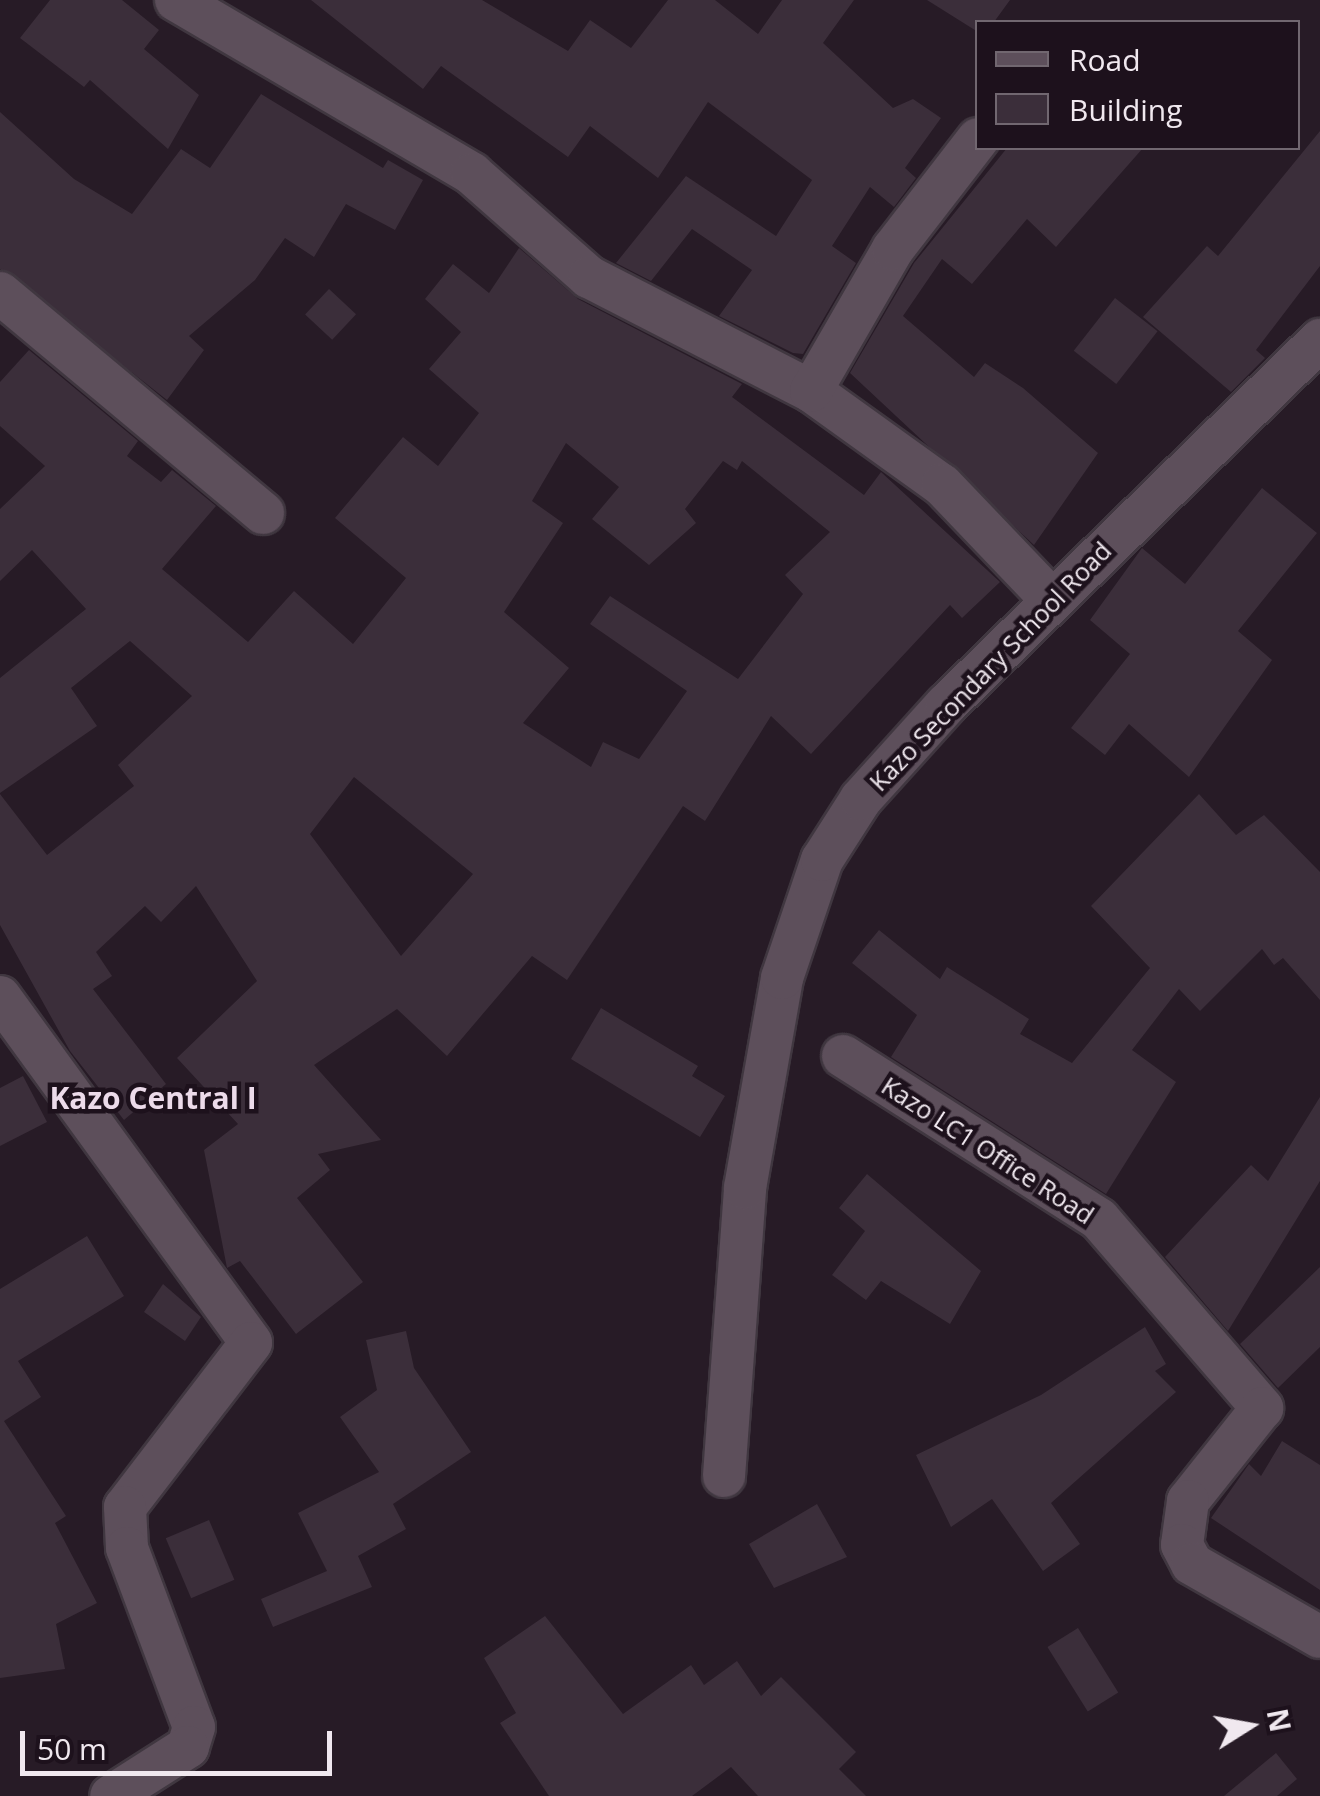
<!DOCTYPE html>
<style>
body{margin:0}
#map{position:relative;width:1320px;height:1796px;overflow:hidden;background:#271b26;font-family:"Open Sans",sans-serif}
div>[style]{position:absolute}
.building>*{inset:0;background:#3b2e3a;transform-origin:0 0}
.roads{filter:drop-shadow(2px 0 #403740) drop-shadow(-2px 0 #403740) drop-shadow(0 2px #403740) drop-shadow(0 -2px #403740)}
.street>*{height:42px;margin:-21px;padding:0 21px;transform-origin:21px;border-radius:21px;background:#5d4f5b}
span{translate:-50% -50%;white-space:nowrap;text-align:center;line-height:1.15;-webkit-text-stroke:9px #1d111c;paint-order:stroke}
.street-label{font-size:25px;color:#f0e8ef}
.quarter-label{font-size:30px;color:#ecdbea;font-weight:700}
.legend{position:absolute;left:975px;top:20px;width:325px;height:130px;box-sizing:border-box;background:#1d111c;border:2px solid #716770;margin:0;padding:12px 18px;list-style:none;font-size:30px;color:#f0e8ef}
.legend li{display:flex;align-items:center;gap:20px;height:50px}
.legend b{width:50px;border:2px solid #716770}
.north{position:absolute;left:1200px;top:1676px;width:100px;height:100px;-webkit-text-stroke:8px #1d111c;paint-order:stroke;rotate:79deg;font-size:28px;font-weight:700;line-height:40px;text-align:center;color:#f0e8ef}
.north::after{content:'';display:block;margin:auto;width:35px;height:45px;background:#f0e8ef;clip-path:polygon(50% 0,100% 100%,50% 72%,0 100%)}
.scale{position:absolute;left:20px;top:1731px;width:312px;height:45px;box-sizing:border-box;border:5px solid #f0e8ef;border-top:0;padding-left:12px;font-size:30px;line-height:35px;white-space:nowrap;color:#f0e8ef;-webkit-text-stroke:8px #1d111c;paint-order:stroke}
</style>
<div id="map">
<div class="building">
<i style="clip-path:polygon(50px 0,122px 0,159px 30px,144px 49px,199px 95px,168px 149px,90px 80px,84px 87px,20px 38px)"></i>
<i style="clip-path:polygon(311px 0,482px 0,568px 51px,590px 20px,631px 48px,668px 0,715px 0,758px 34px,782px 0,854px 0,823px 43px,893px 108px,913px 99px,941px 118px,905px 168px,916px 178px,894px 207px,870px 187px,832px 246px,856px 263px,803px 354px,793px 353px,719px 316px,752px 270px,692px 229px,651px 281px,616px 263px,686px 176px,776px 236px,812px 180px,708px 102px,658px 178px,590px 126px,568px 157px,441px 66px,423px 89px)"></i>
<i style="clip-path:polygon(927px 0,1010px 0,994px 22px,978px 22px,978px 32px)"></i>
<i style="clip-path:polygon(261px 94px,383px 168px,388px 160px,423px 180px,395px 230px,346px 204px,314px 257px,285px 238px,255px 280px,189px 336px,204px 350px,167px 400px,0 269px,0 112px,74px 179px,132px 214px,181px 149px,210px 168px)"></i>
<i style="clip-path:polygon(1320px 131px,1320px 266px,1256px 350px,1265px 358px,1231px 392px,1143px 317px,1207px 246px,1218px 256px)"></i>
<i style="clip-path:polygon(1007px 148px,1143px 148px,1056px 247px,1027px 219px,972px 284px,942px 259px,903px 316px,974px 377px,985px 363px,1023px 388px,1098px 453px,1034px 545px,850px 373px,914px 263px)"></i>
<i style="clip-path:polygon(evenodd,519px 248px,578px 299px,742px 384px,732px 397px,864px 495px,881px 472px,1000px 582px,962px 618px,950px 605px,811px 754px,771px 716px,705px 821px,683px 806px,567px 980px,532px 956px,447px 1056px,397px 1009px,314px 1065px,381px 1140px,318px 1154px,330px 1170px,297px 1198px,363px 1282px,296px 1334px,240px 1261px,227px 1268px,204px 1150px,238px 1124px,177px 1058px,257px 981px,196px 886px,161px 922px,145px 906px,96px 952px,112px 976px,93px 989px,166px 1084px,124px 1120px,70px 1051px,0 925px,0 794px,47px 855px,134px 786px,118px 765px,192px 696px,130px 641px,71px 688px,97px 726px,0 793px,0 678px,86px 609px,32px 550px,0 581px,0 509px,45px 466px,0 426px,0 382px,29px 350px,138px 441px,127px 456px,161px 482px,172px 470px,216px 506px,162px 569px,248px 642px,294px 591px,353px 644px,406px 578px,335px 518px,403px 437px,438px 466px,479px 413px,429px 369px,461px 332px,425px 299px,453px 264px,489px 293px,519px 248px,566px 443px,619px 487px,592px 519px,649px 565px,696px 523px,685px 509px,723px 461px,737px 470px,742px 461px,830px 532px,785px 575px,803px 594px,738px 679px,610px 596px,590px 624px,687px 691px,639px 759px,603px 742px,591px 767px,523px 723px,569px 668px,504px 612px,563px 523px,532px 501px,566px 443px,519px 248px,354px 777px,473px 874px,401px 956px,310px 834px,354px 777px)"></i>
<i style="left:329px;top:289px;width:37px;height:35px;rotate:43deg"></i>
<i style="left:1115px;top:298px;width:54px;height:67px;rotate:38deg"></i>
<i style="clip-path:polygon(1262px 488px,1317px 533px,1238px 631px,1272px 660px,1189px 777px,1129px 724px,1105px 755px,1071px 728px,1130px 654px,1090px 620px,1142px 548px,1185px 584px)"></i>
<i style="clip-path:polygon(1199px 794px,1236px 835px,1264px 815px,1320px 872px,1320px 1000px,1283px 958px,1274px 965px,1262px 949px,1200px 1011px,1179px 989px,1132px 1050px,1176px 1082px,1106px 1194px,891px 1057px,917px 1015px,852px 963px,879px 930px,940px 979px,947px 967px,1029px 1019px,1020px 1034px,1072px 1063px,1150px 968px,1091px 906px)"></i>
<i style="clip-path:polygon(601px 1008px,698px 1066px,692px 1076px,725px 1096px,700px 1137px,571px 1059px)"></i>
<i style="clip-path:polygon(23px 1076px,47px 1122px,0 1146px,0 1088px)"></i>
<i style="clip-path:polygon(1320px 1097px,1320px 1181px,1228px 1331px,1165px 1257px,1251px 1165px,1268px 1181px)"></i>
<i style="clip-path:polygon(867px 1174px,981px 1271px,950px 1324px,881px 1281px,866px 1300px,832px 1275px,865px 1231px,839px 1208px)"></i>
<i style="clip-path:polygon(87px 1236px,124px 1296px,18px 1361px,41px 1397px,4px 1421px,66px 1516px,55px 1523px,97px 1603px,56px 1624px,65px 1669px,0 1678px,0 1289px)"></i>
<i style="clip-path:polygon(1320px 1267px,1320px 1347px,1278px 1388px,1240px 1344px)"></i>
<i style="clip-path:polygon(163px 1284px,201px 1317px,185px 1341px,144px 1312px)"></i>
<i style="clip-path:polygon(1145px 1327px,1166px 1364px,1155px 1371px,1176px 1392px,1051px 1503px,1080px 1544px,1043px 1571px,992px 1499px,951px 1527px,916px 1455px,1041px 1395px)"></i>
<i style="clip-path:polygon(406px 1331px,414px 1368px,471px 1452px,393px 1504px,406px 1529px,358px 1556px,372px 1587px,273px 1627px,261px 1599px,327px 1571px,298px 1513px,379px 1472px,340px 1417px,377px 1390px,366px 1340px)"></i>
<i style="clip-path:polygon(1282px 1441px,1320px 1465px,1320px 1590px,1211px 1518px,1249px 1464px,1261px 1476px)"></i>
<i style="clip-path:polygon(817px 1504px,847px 1557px,774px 1588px,749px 1544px)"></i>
<i style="left:209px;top:1520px;width:65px;height:47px;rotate:67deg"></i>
<i style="clip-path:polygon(545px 1616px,623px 1714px,691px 1665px,704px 1685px,737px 1661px,761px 1696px,781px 1677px,856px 1752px,839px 1769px,866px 1796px,758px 1796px,731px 1767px,692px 1796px,549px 1796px,500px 1723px,516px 1713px,484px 1658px)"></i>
<i style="left:1078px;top:1628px;width:76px;height:36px;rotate:58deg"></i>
<i style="clip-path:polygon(1276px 1753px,1297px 1779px,1277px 1796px,1224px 1796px)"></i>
</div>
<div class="roads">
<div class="street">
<i style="left:176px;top:0;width:343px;rotate:30.4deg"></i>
<i style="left:472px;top:174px;width:156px;rotate:41.4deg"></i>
<i style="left:589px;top:277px;width:250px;rotate:27.2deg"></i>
<i style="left:811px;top:391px;width:161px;rotate:35.7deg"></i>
<i style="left:942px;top:485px;width:156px;rotate:46.3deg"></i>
<i style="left:0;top:293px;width:343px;rotate:39.9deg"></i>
<i style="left:811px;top:391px;width:164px;rotate:-60deg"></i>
<i style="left:893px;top:249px;width:139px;rotate:-52.3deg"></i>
<i style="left:0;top:997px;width:427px;rotate:54deg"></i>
<i style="left:251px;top:1343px;width:207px;rotate:127.5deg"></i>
<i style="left:125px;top:1507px;width:41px;rotate:87.2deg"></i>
<i style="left:127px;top:1548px;width:191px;rotate:69.5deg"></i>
<i style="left:194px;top:1727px;width:21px;rotate:107deg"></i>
<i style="left:188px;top:1747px;width:91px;rotate:147.5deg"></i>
<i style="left:843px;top:1056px;width:303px;rotate:32.5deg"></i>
<i style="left:1099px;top:1219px;width:250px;rotate:49.2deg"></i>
<i style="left:1262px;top:1408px;width:119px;rotate:128.5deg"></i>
<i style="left:1188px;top:1501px;width:44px;rotate:97.8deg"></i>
<i style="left:1182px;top:1545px;width:21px;rotate:62deg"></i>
<i style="left:1192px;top:1564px;width:147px;rotate:29.7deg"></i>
<i style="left:724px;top:1476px;width:289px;rotate:-85.8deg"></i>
<i style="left:745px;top:1188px;width:213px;rotate:-80deg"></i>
<i style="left:782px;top:978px;width:125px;rotate:-71.3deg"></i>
<i style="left:822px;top:860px;width:72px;rotate:-57.4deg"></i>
<i style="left:861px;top:799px;width:127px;rotate:-47.9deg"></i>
<i style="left:946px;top:705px;width:523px;rotate:-44.3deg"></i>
</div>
</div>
<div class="street-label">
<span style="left:990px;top:666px;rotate:-46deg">Kazo Secondary School Road</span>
<span style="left:988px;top:1150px;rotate:33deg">Kazo LC1 Office Road</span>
</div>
<div class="quarter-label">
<span style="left:153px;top:1098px">Kazo Central I</span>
</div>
<ul class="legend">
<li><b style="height:12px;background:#5d4f5b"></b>Road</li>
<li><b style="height:28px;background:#3b2e3a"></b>Building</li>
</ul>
<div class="north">N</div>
<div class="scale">50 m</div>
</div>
